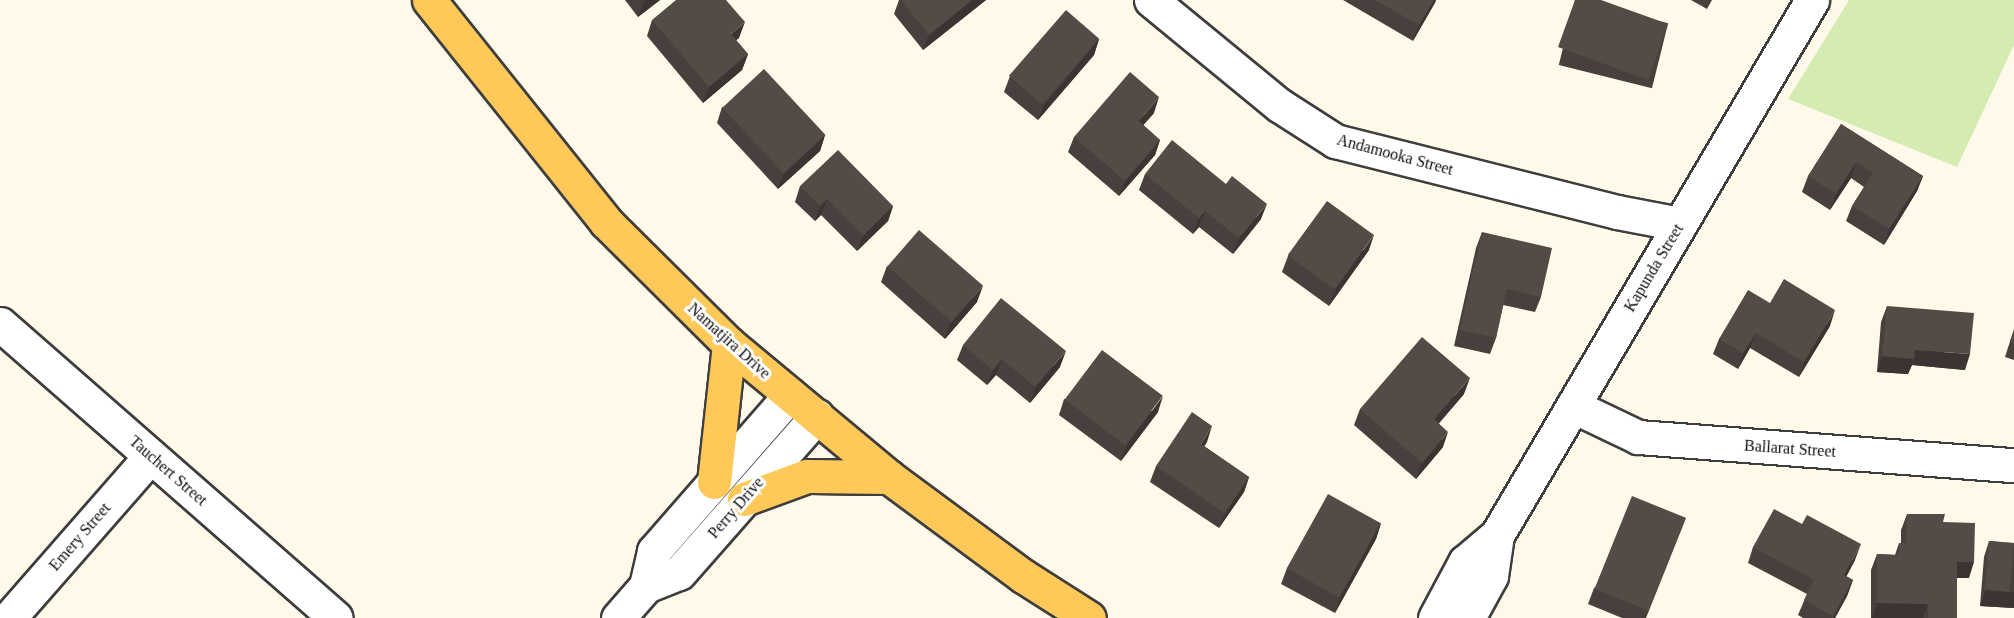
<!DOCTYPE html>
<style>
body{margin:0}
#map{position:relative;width:2014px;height:618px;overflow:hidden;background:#fff9e9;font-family:Georgia,serif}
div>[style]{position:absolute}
.green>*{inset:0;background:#d4ebb2}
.roads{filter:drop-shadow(2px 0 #3e3e3e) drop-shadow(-2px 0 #3e3e3e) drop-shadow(0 2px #3e3e3e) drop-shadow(0 -2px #3e3e3e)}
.minor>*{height:33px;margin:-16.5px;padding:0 16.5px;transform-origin:16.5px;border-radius:16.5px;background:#fff}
.major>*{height:33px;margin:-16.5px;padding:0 16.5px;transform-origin:16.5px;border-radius:16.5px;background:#ffc959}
.wall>*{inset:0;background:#48403d;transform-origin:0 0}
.shaded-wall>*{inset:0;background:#3b3432}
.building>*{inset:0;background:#544b47;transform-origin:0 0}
span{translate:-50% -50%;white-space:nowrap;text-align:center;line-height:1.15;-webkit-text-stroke:6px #fff;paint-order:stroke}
.street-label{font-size:16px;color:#0b0b0b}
</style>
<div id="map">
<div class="green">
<i style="clip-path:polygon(1849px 0,2014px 0,2014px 45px,1957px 167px,1788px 99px)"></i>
</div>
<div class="roads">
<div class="minor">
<i style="left:1151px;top:0;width:166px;rotate:39.4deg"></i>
<i style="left:1279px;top:105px;width:67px;rotate:32.7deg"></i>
<i style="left:1335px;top:141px;width:291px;rotate:14.1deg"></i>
<i style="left:1617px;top:212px;width:64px;rotate:10.8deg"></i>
<i style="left:0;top:324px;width:446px;rotate:41.2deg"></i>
<i style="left:1573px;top:406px;width:72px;rotate:25.5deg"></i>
<i style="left:1638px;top:437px;width:377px;rotate:4.3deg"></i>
<i style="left:646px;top:586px;width:36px;rotate:-77deg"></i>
<i style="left:654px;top:551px;width:207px;rotate:-48.9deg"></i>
<i style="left:9px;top:618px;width:215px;rotate:-48.8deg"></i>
<i style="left:618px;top:618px;width:43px;rotate:-48.8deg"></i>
<i style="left:646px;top:586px;width:35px;rotate:-22deg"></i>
<i style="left:679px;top:573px;width:209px;rotate:-48.7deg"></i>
<i style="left:1435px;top:618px;width:64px;rotate:-61.8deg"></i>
<i style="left:1465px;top:562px;width:42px;rotate:-40.2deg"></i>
<i style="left:1497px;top:535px;width:621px;rotate:-59.51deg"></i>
<i style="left:1468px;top:618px;width:48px;rotate:-61.3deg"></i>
<i style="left:1491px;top:576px;width:41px;rotate:-81.7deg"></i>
</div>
<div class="major">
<i style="left:429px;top:0;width:284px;rotate:51.4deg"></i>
<i style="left:606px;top:222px;width:173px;rotate:44.8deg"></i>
<i style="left:729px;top:344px;width:208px;rotate:39.7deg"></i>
<i style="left:889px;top:477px;width:167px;rotate:36.5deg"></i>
<i style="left:1023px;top:576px;width:78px;rotate:32.5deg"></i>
<i style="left:714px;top:482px;width:139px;rotate:-83.8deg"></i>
<i style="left:744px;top:499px;width:67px;rotate:-20.1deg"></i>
<i style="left:807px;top:476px;width:82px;rotate:0.7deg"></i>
</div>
</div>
<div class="wall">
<i style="clip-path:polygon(625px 0,660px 0,638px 17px)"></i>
<i style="clip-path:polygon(899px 0,986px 0,923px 50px,894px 14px)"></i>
<i style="clip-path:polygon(1343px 0,1436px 0,1413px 41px)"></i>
<i style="left:1575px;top:0;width:96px;height:67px;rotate:14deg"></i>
<i style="clip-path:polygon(1691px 0,1712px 0,1707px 9px)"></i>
<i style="clip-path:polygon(652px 20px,739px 38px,736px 40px,748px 54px,742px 70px,703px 103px,647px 36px)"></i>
<i style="clip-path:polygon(1099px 39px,1094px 55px,1038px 120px,1004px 92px,1010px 76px)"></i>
<i style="clip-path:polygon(722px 107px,825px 135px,820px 151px,778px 189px,717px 123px)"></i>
<i style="clip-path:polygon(1154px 113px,1143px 125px,1160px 140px,1155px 155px,1119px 196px,1068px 152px,1074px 137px)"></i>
<i style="clip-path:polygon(1841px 124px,1923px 176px,1917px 191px,1884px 245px,1846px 221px,1852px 206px,1864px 187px,1851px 178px,1830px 210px,1802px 192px,1808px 176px)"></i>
<i style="clip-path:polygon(1145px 174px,1261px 219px,1233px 254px,1199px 227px,1193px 234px,1139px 190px)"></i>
<i style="clip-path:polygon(800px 186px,893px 206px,888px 221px,857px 251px,821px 215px,815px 221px,795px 202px)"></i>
<i style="clip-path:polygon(1482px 232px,1541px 297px,1535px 312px,1503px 305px,1496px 338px,1490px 354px,1454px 346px,1476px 248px)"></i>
<i style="clip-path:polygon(1369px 250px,1329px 306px,1282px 272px,1288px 256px)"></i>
<i style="clip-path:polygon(887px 266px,977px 302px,945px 339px,881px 282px)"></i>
<i style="clip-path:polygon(1770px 303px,1830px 326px,1799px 377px,1750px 348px,1738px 369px,1713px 354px,1719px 339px)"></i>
<i style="clip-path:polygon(1887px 306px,1965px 370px,1912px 365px,1908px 374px,1877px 372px,1881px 322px)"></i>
<i style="clip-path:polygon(2014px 329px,2014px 360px,2005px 357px)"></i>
<i style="clip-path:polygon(963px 345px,1060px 367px,1030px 403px,996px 375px,987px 385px,957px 360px)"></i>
<i style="clip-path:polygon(1464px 394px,1439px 423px,1443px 447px,1416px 479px,1354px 425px,1360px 409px)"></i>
<i style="clip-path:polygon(1064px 399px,1158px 412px,1121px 461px,1059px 415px)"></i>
<i style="clip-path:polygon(1207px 442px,1204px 446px,1249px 477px,1244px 492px,1219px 528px,1150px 482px,1156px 466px)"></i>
<i style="clip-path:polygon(1907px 514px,1943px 522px,1969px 578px,1957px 578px,1957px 618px,1871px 618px,1871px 570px,1877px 554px,1895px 555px,1899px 543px,1901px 543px,1901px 530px)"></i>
<i style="clip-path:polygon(1686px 518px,1646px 618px,1622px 618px,1588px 604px,1594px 588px)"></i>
<i style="clip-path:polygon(1381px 523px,1376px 539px,1335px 613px,1281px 584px,1287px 568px)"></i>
<i style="clip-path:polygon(1989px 541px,2014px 543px,2014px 608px,1980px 606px,1984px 557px)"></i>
<i style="clip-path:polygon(1753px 547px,1855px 560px,1846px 576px,1853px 580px,1847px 596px,1835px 618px,1803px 618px,1798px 615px,1807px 594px,1748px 563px)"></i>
</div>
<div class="shaded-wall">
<i style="clip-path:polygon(646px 0,660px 0,638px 17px,644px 2px)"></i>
<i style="clip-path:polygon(972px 0,986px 0,923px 50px,929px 35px)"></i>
<i style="clip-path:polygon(1434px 0,1436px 0,1435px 3px,1413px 41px,1419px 25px)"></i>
<i style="clip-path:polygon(745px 22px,739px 38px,725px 49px,731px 34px)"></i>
<i style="clip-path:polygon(1099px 39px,1094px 55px,1038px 120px,1044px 105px)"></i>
<i style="clip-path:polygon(748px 54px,742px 70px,703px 103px,709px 87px)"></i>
<i style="clip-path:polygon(1159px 97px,1154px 113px,1133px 137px,1139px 121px)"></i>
<i style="clip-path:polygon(825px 135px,820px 151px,778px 189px,784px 173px)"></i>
<i style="clip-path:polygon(1160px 140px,1155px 155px,1119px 196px,1125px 181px)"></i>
<i style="clip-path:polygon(1856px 162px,1851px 178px,1830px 210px,1836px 194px)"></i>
<i style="clip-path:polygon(1923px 176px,1917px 191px,1884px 245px,1889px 229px)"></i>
<i style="clip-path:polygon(827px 199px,821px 215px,815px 221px,820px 206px)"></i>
<i style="clip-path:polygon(1267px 204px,1261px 219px,1233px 254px,1239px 238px)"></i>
<i style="clip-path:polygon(893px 206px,888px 221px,857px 251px,863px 236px)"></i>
<i style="clip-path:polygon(1205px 211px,1199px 227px,1193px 234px,1199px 218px)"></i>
<i style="clip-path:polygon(1374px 235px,1369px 250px,1329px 306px,1335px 290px)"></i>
<i style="clip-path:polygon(983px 286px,977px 302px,945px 339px,950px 323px)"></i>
<i style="clip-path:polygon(1835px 310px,1830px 326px,1799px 377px,1804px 362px)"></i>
<i style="clip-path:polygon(1756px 333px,1750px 348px,1738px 369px,1743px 353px)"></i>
<i style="clip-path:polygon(1915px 350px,1970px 354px,1965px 370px,1912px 365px,1908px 374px,1877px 372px,1882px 356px)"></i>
<i style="clip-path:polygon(1066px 351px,1060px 367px,1030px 403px,1035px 387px)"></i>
<i style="clip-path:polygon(1002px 359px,996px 375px,987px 385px,993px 370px)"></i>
<i style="clip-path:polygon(1470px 378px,1464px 394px,1429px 435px,1434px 419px)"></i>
<i style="clip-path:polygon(1163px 396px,1158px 412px,1121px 461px,1126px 446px)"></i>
<i style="clip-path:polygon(1212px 426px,1207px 442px,1195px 460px,1201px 444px)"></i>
<i style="clip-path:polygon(1448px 432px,1443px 447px,1416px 479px,1422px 463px)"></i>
<i style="clip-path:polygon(1249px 477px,1244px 492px,1219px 528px,1225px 513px)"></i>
<i style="clip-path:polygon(1381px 523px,1376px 539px,1335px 613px,1340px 597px)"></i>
<i style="clip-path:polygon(1861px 544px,1855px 560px,1839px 591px,1844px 575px)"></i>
<i style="clip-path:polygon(1957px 562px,1974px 562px,1969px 578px,1952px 578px)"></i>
<i style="clip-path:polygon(1853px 580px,1847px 596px,1835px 618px,1833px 618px)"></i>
<i style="clip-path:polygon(1986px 590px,2014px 592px,2014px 608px,1980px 606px)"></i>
<i style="clip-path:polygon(1877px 603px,1928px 604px,1923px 618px,1872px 618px)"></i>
</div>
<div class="building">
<i style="clip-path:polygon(676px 0,726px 0,745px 22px,731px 34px,748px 54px,709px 87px,652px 20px)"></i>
<i style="clip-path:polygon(901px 0,972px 0,929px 35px)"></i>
<i style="clip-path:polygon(1375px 0,1434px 0,1419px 25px)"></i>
<i style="clip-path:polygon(1575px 0,1601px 0,1668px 24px,1648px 80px,1558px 47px)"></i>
<i style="left:1066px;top:10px;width:44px;height:87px;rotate:41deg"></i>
<i style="left:764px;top:69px;width:90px;height:57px;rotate:47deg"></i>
<i style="clip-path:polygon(1130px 72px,1159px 97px,1139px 121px,1160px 140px,1125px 181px,1074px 137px)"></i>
<i style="clip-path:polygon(1841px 124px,1923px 176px,1889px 229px,1852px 206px,1873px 173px,1856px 162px,1836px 194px,1808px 176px)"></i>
<i style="clip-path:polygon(1172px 140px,1226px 184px,1232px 176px,1267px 204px,1239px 238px,1205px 211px,1199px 218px,1145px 174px)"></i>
<i style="clip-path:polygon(838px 150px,893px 206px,863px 236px,827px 199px,820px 206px,800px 186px)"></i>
<i style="left:1327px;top:201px;width:58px;height:67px;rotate:36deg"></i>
<i style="left:919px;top:230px;width:85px;height:48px;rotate:41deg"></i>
<i style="clip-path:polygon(1482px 232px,1552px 248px,1541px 297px,1507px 289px,1496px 338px,1460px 330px)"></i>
<i style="clip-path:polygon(1784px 279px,1835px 310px,1804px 362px,1756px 333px,1743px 353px,1719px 339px,1748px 290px,1770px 303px)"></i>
<i style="clip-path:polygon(1001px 298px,1066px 351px,1035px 387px,1002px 359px,993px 370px,963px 345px)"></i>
<i style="clip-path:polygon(1887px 306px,1974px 313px,1970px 354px,1915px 350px,1914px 359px,1882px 356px)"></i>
<i style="clip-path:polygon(2014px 331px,2014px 343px,2010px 341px)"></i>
<i style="clip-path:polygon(1422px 337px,1470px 378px,1434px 419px,1448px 432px,1422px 463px,1360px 409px)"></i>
<i style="left:1102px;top:350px;width:76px;height:62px;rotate:37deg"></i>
<i style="clip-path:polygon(1192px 412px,1212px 426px,1201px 444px,1249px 477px,1225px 513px,1156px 466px)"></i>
<i style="left:1328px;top:494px;width:60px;height:85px;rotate:29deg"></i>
<i style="left:1632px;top:496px;width:58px;height:100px;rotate:22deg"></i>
<i style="clip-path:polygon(1774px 509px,1802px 524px,1807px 515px,1861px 544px,1844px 575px,1853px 580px,1833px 616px,1804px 600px,1814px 580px,1753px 547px)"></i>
<i style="clip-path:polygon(1907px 514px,1945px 514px,1943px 522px,1975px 523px,1974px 562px,1957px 562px,1957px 618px,1928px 618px,1928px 604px,1877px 603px,1877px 554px,1899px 555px,1899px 543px,1906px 543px)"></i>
<i style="left:1989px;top:541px;width:25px;height:49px;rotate:5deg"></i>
</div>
<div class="street-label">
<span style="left:1395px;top:155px;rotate:15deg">Andamooka Street</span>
<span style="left:1654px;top:268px;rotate:-59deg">Kapunda Street</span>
<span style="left:729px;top:341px;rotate:42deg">Namatjira Drive</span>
<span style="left:1790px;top:449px;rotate:4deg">Ballarat Street</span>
<span style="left:168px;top:471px;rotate:41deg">Tauchert Street</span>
<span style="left:736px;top:508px;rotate:-49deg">Perry Drive</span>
<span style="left:80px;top:537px;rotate:-49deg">Emery Street</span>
</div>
</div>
